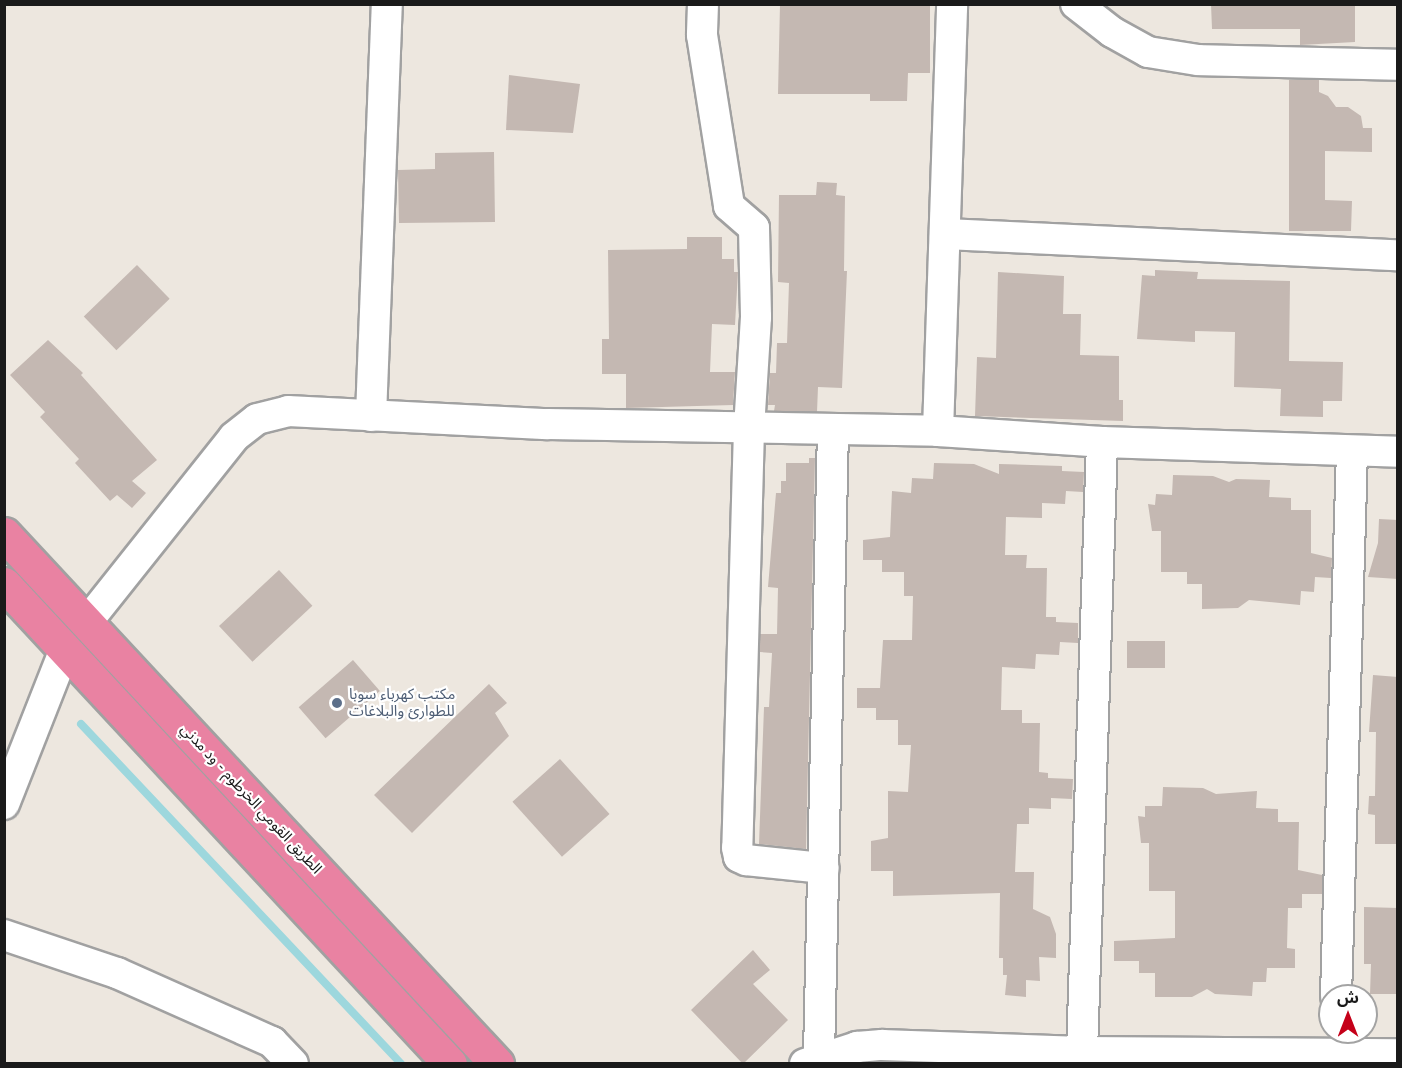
<!DOCTYPE html>
<meta charset="utf-8">
<style>
body{margin:0}
#map{position:relative;width:1402px;height:1068px;overflow:hidden;background:#ede7df;font-family:"Varela Round","Noto Sans Arabic",sans-serif}
div>[style]{position:absolute}
.stream>*{height:8px;margin:-4px;padding:0 4px;transform-origin:4px;border-radius:4px;background:#9dd7dd}
.building>*{inset:0;background:#c4b8b2;transform-origin:0 0}
.roads{filter:drop-shadow(2px 0 #a1a1a1) drop-shadow(-2px 0 #a1a1a1) drop-shadow(0 2px #a1a1a1) drop-shadow(0 -2px #a1a1a1)}
.minor>*{height:30px;margin:-15px;padding:0 15px;transform-origin:15px;border-radius:15px;background:#fff}
.highway>*{height:33px;margin:-16.5px;padding:0 16.5px;transform-origin:16.5px;border-radius:16.5px;background:#e982a2}
.dots>*{width:16px;height:16px;translate:-50% -50%;box-sizing:border-box;border:3px solid #fff;border-radius:50%}
span{translate:-50% -50%;white-space:nowrap;text-align:center;line-height:1.15;-webkit-text-stroke:4.5px #fff;paint-order:stroke}
.service-label{font-size:15px;color:#4e5e75}
.left{translate:0 -50%;text-align:left}
.street-label{font-size:15px;color:#1a1a1a}
.frame{position:absolute;inset:0;border:6px solid #1a1a1a;pointer-events:none}
.north{position:absolute;left:1318px;top:984px;width:60px;height:60px;box-sizing:border-box;background:#fff;border:2px solid #a3a3a3;border-radius:50%;rotate:0deg;font-size:16px;font-weight:700;line-height:24px;text-align:center;color:#1a1a1a}
.north::after{content:'';display:block;margin:auto;width:21px;height:27px;background:#c50019;clip-path:polygon(50% 0,100% 100%,50% 72%,0 100%)}
</style>
<div id="map">
<div class="stream">
<i style="left:81px;top:724px;width:467px;rotate:46.7deg"></i>
</div>
<div class="building">
<i style="clip-path:polygon(780px 4px,930px 4px,930px 73px,908px 73px,907px 101px,870px 101px,870px 94px,778px 94px)"></i>
<i style="clip-path:polygon(1211px 4px,1355px 4px,1355px 42px,1300px 45px,1300px 29px,1212px 29px)"></i>
<i style="clip-path:polygon(509px 75px,580px 84px,573px 133px,506px 130px)"></i>
<i style="clip-path:polygon(1289px 80px,1319px 80px,1319px 92px,1328px 96px,1336px 107px,1348px 107px,1361px 116px,1363px 128px,1372px 128px,1372px 152px,1325px 151px,1325px 200px,1352px 201px,1351px 231px,1289px 231px)"></i>
<i style="clip-path:polygon(494px 152px,495px 222px,399px 223px,398px 170px,435px 169px,435px 153px)"></i>
<i style="clip-path:polygon(817px 182px,837px 183px,836px 195px,845px 196px,844px 271px,847px 271px,842px 388px,818px 387px,817px 412px,774px 411px,775px 405px,768px 405px,770px 373px,776px 373px,777px 343px,787px 343px,789px 283px,778px 282px,779px 195px,816px 195px)"></i>
<i style="clip-path:polygon(687px 237px,722px 237px,722px 259px,734px 259px,734px 272px,738px 272px,735px 325px,712px 324px,710px 372px,735px 372px,733px 405px,626px 408px,626px 374px,602px 374px,602px 339px,609px 339px,608px 250px,687px 249px)"></i>
<i style="left:137px;top:265px;width:47px;height:74px;rotate:46deg"></i>
<i style="clip-path:polygon(1155px 270px,1198px 272px,1197px 279px,1290px 281px,1289px 361px,1343px 362px,1342px 401px,1323px 401px,1323px 417px,1280px 416px,1281px 389px,1234px 387px,1235px 332px,1195px 331px,1195px 342px,1137px 339px,1142px 275px,1155px 276px)"></i>
<i style="clip-path:polygon(998px 272px,1064px 276px,1063px 314px,1081px 314px,1080px 355px,1119px 356px,1119px 400px,1123px 400px,1123px 421px,975px 416px,977px 357px,996px 358px)"></i>
<i style="clip-path:polygon(48px 340px,83px 373px,81px 375px,157px 460px,132px 481px,146px 493px,132px 508px,117px 495px,110px 501px,75px 463px,79px 459px,40px 417px,45px 412px,10px 375px)"></i>
<i style="clip-path:polygon(809px 458px,815px 458px,806px 849px,759px 844px,764px 707px,769px 707px,772px 653px,760px 652px,760px 634px,777px 634px,778px 588px,768px 587px,776px 493px,781px 493px,781px 481px,786px 481px,786px 463px,809px 463px)"></i>
<i style="clip-path:polygon(934px 463px,974px 464px,999px 474px,999px 464px,1062px 466px,1062px 471px,1084px 472px,1083px 492px,1066px 491px,1065px 504px,1042px 503px,1042px 518px,1006px 517px,1005px 555px,1027px 555px,1026px 568px,1047px 568px,1046px 617px,1056px 617px,1056px 622px,1078px 623px,1078px 643px,1060px 642px,1059px 655px,1036px 654px,1035px 669px,1002px 667px,1001px 710px,1022px 710px,1022px 723px,1040px 723px,1039px 772px,1048px 773px,1048px 778px,1073px 779px,1072px 799px,1051px 798px,1051px 809px,1029px 808px,1029px 824px,1017px 824px,1015px 872px,1034px 872px,1033px 909px,1050px 917px,1056px 934px,1056px 958px,1039px 957px,1040px 981px,1026px 980px,1026px 997px,1005px 995px,1007px 975px,1003px 975px,1003px 958px,999px 958px,1000px 893px,893px 896px,893px 871px,871px 871px,871px 841px,888px 838px,888px 791px,908px 792px,911px 745px,898px 745px,898px 720px,876px 720px,876px 708px,857px 708px,857px 688px,880px 688px,883px 640px,912px 640px,913px 596px,904px 596px,904px 572px,882px 572px,882px 560px,863px 560px,863px 540px,890px 537px,892px 491px,911px 493px,912px 478px,933px 479px)"></i>
<i style="clip-path:polygon(1173px 475px,1213px 476px,1229px 482px,1236px 479px,1270px 480px,1269px 497px,1291px 498px,1291px 510px,1311px 510px,1311px 553px,1332px 558px,1331px 578px,1315px 577px,1314px 592px,1301px 591px,1300px 605px,1249px 600px,1238px 608px,1202px 609px,1202px 584px,1187px 584px,1187px 572px,1161px 572px,1161px 531px,1152px 531px,1148px 504px,1155px 505px,1156px 494px,1172px 495px)"></i>
<i style="clip-path:polygon(1379px 519px,1398px 520px,1398px 579px,1368px 577px,1378px 543px)"></i>
<i style="left:279px;top:570px;width:49px;height:82px;rotate:47deg"></i>
<i style="left:1127px;top:641px;width:38px;height:27px"></i>
<i style="left:353px;top:660px;width:41px;height:72px;rotate:49deg"></i>
<i style="clip-path:polygon(1373px 675px,1398px 677px,1398px 844px,1375px 844px,1375px 815px,1368px 814px,1369px 796px,1375px 796px,1376px 732px,1369px 732px)"></i>
<i style="clip-path:polygon(489px 684px,507px 703px,495px 713px,509px 736px,412px 833px,374px 795px)"></i>
<i style="left:560px;top:759px;width:74px;height:64px;rotate:48deg"></i>
<i style="clip-path:polygon(1163px 787px,1203px 788px,1216px 794px,1257px 791px,1256px 808px,1278px 809px,1278px 822px,1299px 822px,1298px 870px,1322px 875px,1322px 894px,1302px 894px,1302px 908px,1288px 908px,1287px 948px,1295px 949px,1295px 968px,1267px 968px,1266px 982px,1253px 982px,1252px 996px,1215px 994px,1207px 989px,1192px 997px,1155px 997px,1155px 973px,1139px 973px,1139px 961px,1114px 961px,1114px 941px,1175px 938px,1175px 891px,1149px 891px,1149px 843px,1141px 843px,1138px 816px,1145px 817px,1145px 806px,1162px 806px)"></i>
<i style="clip-path:polygon(1364px 907px,1398px 908px,1398px 994px,1370px 994px,1371px 964px,1364px 964px)"></i>
<i style="clip-path:polygon(753px 950px,770px 970px,753px 984px,788px 1020px,743px 1064px,691px 1010px)"></i>
</div>
<div class="roads">
<div class="minor">
<i style="left:703px;top:4px;width:31px;rotate:92deg"></i>
<i style="left:702px;top:35px;width:173px;rotate:81deg"></i>
<i style="left:729px;top:206px;width:33px;rotate:41deg"></i>
<i style="left:754px;top:228px;width:89px;rotate:88.7deg"></i>
<i style="left:756px;top:317px;width:112px;rotate:93.6deg"></i>
<i style="left:749px;top:429px;width:419px;rotate:91.6deg"></i>
<i style="left:737px;top:848px;width:9px;rotate:77deg"></i>
<i style="left:739px;top:857px;width:8px;rotate:23deg"></i>
<i style="left:746px;top:860px;width:78px;rotate:5.9deg"></i>
<i style="left:1076px;top:4px;width:46px;rotate:37.9deg"></i>
<i style="left:1112px;top:32px;width:41px;rotate:29.1deg"></i>
<i style="left:1148px;top:52px;width:51px;rotate:9.1deg"></i>
<i style="left:1198px;top:60px;width:200px;rotate:1.4deg"></i>
<i style="left:945px;top:234px;width:453px;rotate:2.7deg"></i>
<i style="left:371px;top:416px;width:412px;rotate:-87.8deg"></i>
<i style="left:938px;top:431px;width:427px;rotate:-88.1deg"></i>
<i style="left:87px;top:622px;width:236px;rotate:-51.5deg"></i>
<i style="left:234px;top:437px;width:29px;rotate:-38deg"></i>
<i style="left:257px;top:419px;width:32px;rotate:-14deg"></i>
<i style="left:288px;top:411px;width:260px;rotate:2.9deg"></i>
<i style="left:548px;top:424px;width:390px;rotate:1deg"></i>
<i style="left:938px;top:431px;width:164px;rotate:3.8deg"></i>
<i style="left:1102px;top:442px;width:296px;rotate:1.9deg"></i>
<i style="left:4px;top:804px;width:167px;rotate:-68.5deg"></i>
<i style="left:4px;top:935px;width:119px;rotate:18.6deg"></i>
<i style="left:117px;top:973px;width:170px;rotate:24deg"></i>
<i style="left:272px;top:1042px;width:30px;rotate:46deg"></i>
<i style="left:1336px;top:996px;width:545px;rotate:-88.32deg"></i>
<i style="left:1082px;top:1052px;width:610px;rotate:-88.12deg"></i>
<i style="left:819px;top:1056px;width:625px;rotate:-88.72deg"></i>
<i style="left:805px;top:1064px;width:55px;rotate:-18.1deg"></i>
<i style="left:857px;top:1047px;width:25px;rotate:-5deg"></i>
<i style="left:882px;top:1045px;width:200px;rotate:2deg"></i>
<i style="left:1082px;top:1052px;width:316px;rotate:0.4deg"></i>
</div>
<div class="highway">
<i style="left:4px;top:534px;width:724px;rotate:47.07deg"></i>
<i style="left:4px;top:584px;width:655px;rotate:47.1deg"></i>
</div>
</div>
<div class="dots">
<i style="left:337px;top:703px;background:#5c6f8a"></i>
</div>
<div class="service-label">
<span class="left" style="left:349px;top:703px">مكتب كهرباء سوبا<br>للطوارئ والبلاغات</span>
</div>
<div class="street-label">
<span style="left:251px;top:799px;rotate:47deg">الطريق القومي الخرطوم - ود مدني</span>
</div>
<div class="frame"></div>
<div class="north">ش</div>
</div>
